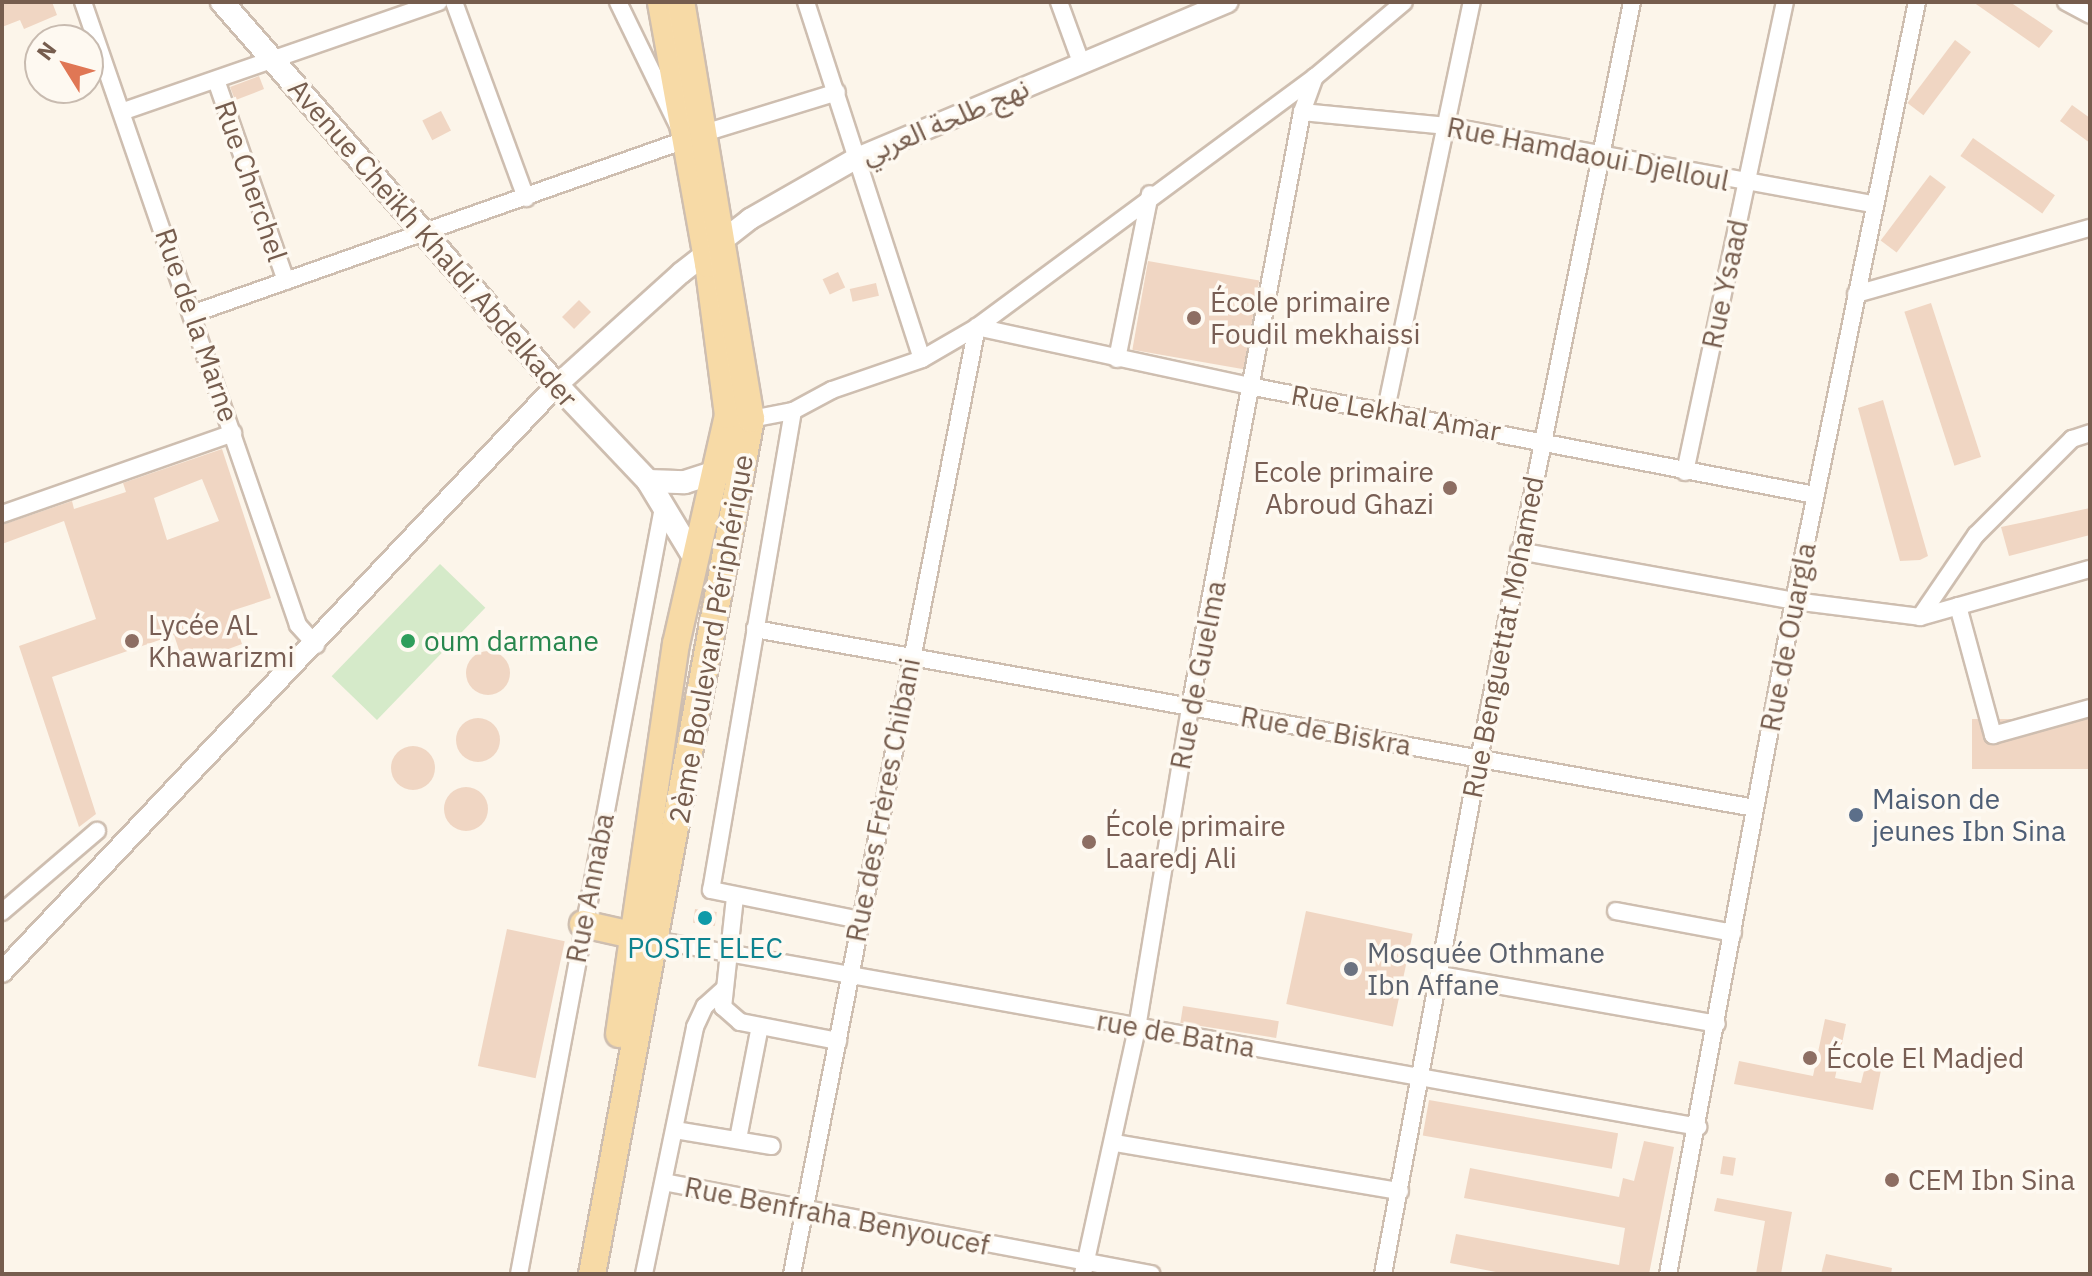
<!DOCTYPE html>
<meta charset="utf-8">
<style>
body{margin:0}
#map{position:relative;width:2092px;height:1276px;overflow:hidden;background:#fcf5ea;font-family:"IBM Plex Sans","Noto Sans Arabic",sans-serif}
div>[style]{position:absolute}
.green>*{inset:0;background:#d5eac9;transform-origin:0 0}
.building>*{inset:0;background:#f0d6c3;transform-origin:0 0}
.round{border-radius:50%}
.roads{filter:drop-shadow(2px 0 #cebeb0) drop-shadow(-2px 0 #cebeb0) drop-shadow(0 2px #cebeb0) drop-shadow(0 -2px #cebeb0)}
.minor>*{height:16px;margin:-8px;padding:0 8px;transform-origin:8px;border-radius:8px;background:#fff}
.tertiary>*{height:20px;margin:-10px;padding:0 10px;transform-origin:10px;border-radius:10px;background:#fff}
.secondary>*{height:22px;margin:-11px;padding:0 11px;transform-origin:11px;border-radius:11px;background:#fff}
.primary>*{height:26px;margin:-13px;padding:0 13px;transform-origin:13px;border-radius:13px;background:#f7daa6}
.dots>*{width:22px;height:22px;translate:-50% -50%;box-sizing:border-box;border:4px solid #fef9f1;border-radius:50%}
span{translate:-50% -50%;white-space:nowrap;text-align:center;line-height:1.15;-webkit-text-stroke:7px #fef9f1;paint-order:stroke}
.street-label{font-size:28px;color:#765d4e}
.education-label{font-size:28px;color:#785e54}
.left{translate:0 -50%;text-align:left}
.right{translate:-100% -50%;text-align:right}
.leisure-label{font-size:28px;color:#27864d}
.service-label{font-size:28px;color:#4e5e75}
.culture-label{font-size:28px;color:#0d838f}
.worship-label{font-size:28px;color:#5b616d}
.frame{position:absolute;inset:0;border:4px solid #765d4e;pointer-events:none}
.north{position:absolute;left:24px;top:24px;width:80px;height:80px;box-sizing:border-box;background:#fef9f1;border:2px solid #c8bbb0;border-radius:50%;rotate:307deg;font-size:22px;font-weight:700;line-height:32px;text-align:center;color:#765d4e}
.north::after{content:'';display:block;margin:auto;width:28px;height:36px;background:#e07755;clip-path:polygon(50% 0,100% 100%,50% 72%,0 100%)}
</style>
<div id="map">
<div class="green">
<i style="left:440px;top:564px;width:63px;height:156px;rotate:44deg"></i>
</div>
<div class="building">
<i style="clip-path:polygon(2px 2px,52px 2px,57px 15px,24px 29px,20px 20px,2px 27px)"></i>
<i style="clip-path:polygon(1973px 2px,2010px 2px,2053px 31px,2039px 48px)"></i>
<i style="left:1955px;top:40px;width:20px;height:79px;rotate:37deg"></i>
<i style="left:259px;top:76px;width:14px;height:31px;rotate:69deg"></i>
<i style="clip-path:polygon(2072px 105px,2090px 118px,2090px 143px,2060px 121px)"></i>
<i style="left:441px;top:111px;width:22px;height:21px;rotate:63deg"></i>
<i style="left:1973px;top:138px;width:100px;height:22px;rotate:35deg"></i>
<i style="left:1930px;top:175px;width:20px;height:82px;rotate:37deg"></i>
<i style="left:1148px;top:261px;width:113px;height:90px;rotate:10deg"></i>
<i style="left:838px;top:272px;width:17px;height:17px;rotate:65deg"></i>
<i style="left:876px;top:283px;width:13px;height:27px;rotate:77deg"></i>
<i style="left:579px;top:300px;width:17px;height:24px;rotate:45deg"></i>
<i style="left:1931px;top:303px;width:162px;height:28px;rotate:72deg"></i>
<i style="clip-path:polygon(1883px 400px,1928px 556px,1920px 560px,1900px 561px,1858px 408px)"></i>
<i style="clip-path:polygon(evenodd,222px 449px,271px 598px,231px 611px,242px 644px,184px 665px,174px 635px,52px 677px,96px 814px,79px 827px,19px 646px,96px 619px,64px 521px,2px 544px,2px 525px,72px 501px,74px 509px,126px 492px,123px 483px,222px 449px,202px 479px,219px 521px,167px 540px,154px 498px,202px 479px)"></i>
<i style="clip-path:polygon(2090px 508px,2090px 535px,2009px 556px,2001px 527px)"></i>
<i class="round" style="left:466px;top:651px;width:44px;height:44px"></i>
<i class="round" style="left:456px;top:718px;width:44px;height:44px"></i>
<i style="left:2090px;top:719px;width:50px;height:118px;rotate:90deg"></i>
<i class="round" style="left:391px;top:746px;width:44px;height:44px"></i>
<i class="round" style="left:444px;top:787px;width:44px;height:44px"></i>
<i style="left:695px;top:909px;width:22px;height:14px;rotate:8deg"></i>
<i style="left:1306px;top:911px;width:109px;height:95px;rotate:12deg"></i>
<i style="left:507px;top:929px;width:59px;height:140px;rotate:12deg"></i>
<i style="left:1183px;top:1006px;width:97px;height:17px;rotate:9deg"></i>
<i style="clip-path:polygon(1825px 1019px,1846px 1024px,1835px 1078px,1861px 1083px,1865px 1067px,1881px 1070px,1873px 1110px,1734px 1084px,1739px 1061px,1813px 1076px)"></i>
<i style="left:1429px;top:1100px;width:192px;height:36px;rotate:10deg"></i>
<i style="clip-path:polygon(1644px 1141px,1674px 1147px,1649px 1274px,1506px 1274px,1450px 1263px,1456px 1234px,1619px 1265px,1625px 1228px,1464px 1198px,1470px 1168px,1619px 1197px,1623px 1178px,1634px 1181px)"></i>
<i style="left:1723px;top:1156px;width:13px;height:18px;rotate:9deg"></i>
<i style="clip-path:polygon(1717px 1198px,1792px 1212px,1781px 1274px,1756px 1274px,1765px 1221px,1714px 1211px)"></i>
<i style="clip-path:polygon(1826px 1254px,1892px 1268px,1891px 1274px,1821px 1274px)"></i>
</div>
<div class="roads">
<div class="minor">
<i style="left:83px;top:2px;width:659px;rotate:70.96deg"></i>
<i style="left:298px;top:625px;width:27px;rotate:48deg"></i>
<i style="left:454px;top:2px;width:209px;rotate:69.8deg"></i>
<i style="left:806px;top:2px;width:375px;rotate:72deg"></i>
<i style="left:1059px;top:2px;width:55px;rotate:69.9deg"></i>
<i style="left:2066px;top:2px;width:27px;rotate:28deg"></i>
<i style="left:216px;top:80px;width:213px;rotate:70.8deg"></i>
<i style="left:124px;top:111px;width:333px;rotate:-19.1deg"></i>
<i style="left:1302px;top:112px;width:146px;rotate:5.5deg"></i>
<i style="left:1447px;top:126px;width:433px;rotate:10.4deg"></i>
<i style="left:704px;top:133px;width:139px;rotate:-17.1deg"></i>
<i style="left:1856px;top:294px;width:243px;rotate:-15.8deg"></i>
<i style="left:192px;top:314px;width:523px;rotate:-19.44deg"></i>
<i style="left:685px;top:140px;width:153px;rotate:-115.9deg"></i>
<i style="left:1117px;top:359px;width:168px;rotate:-78.7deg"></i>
<i style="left:1386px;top:409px;width:416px;rotate:-78.1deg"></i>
<i style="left:793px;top:411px;width:486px;rotate:99.7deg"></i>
<i style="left:711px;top:890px;width:152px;rotate:11.4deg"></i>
<i style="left:751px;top:419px;width:43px;rotate:-10.8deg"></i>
<i style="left:793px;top:411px;width:44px;rotate:-28.3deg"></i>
<i style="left:832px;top:390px;width:95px;rotate:-19deg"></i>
<i style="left:922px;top:359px;width:64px;rotate:-30.2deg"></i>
<i style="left:977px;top:327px;width:420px;rotate:-36.5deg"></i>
<i style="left:1315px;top:77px;width:116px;rotate:-40.1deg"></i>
<i style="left:1685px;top:472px;width:481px;rotate:-78deg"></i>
<i style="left:2px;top:514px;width:245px;rotate:-19.3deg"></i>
<i style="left:1519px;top:551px;width:280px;rotate:10.3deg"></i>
<i style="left:1794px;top:601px;width:127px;rotate:7.2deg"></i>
<i style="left:1920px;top:617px;width:177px;rotate:-15.8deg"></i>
<i style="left:1958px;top:606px;width:134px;rotate:74.8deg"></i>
<i style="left:1993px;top:735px;width:101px;rotate:-15.6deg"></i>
<i style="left:1920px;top:617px;width:99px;rotate:-55.7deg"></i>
<i style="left:1976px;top:535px;width:136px;rotate:-45deg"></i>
<i style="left:2072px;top:439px;width:19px;rotate:-18deg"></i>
<i style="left:755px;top:629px;width:1016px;rotate:10.15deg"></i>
<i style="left:735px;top:897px;width:111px;rotate:96.2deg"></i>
<i style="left:723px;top:1007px;width:23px;rotate:41deg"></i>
<i style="left:740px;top:1022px;width:100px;rotate:11deg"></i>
<i style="left:1616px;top:911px;width:119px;rotate:10.6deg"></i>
<i style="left:2px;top:912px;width:125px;rotate:-40.5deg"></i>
<i style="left:655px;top:940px;width:1060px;rotate:10.16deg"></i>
<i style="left:1440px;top:975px;width:281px;rotate:10deg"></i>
<i style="left:675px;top:1130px;width:98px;rotate:9.4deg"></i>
<i style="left:738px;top:1139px;width:115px;rotate:-79deg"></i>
<i style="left:1115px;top:1143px;width:289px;rotate:9.6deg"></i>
<i style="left:664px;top:1182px;width:496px;rotate:10.7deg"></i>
<i style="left:519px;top:1274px;width:785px;rotate:-79.36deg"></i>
<i style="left:644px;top:1274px;width:252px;rotate:-78.3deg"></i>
<i style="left:695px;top:1027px;width:23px;rotate:-65deg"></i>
<i style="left:705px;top:1006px;width:24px;rotate:-42deg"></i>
<i style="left:792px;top:1274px;width:965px;rotate:-78.95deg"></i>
<i style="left:977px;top:327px;width:283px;rotate:12.2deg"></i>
<i style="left:1254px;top:387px;width:571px;rotate:10.9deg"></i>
<i style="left:1083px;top:1274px;width:252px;rotate:-77.6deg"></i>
<i style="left:1137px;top:1028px;width:325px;rotate:-80.6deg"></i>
<i style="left:1190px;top:707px;width:605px;rotate:-79.34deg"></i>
<i style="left:1302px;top:112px;width:37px;rotate:-70deg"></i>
<i style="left:1383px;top:1274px;width:524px;rotate:-79.44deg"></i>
<i style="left:1479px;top:759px;width:772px;rotate:-78.57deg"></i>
<i style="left:1668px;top:1274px;width:685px;rotate:-79.4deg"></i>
<i style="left:1794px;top:601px;width:611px;rotate:-78.4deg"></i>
</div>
<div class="tertiary">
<i style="left:2px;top:972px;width:808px;rotate:-46.61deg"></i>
<i style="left:557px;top:385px;width:167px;rotate:-42.1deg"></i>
<i style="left:681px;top:273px;width:88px;rotate:-38deg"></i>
<i style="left:750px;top:219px;width:123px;rotate:-29.7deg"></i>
<i style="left:857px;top:158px;width:402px;rotate:-22.8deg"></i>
</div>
<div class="secondary">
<i style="left:222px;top:2px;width:509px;rotate:48.82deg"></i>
<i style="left:557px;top:385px;width:132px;rotate:46.5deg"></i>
<i style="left:648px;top:481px;width:91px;rotate:58.9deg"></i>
<i style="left:648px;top:481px;width:37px;rotate:2deg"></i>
<i style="left:685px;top:482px;width:35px;rotate:-18deg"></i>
</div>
<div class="primary">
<i style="left:583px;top:924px;width:73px;rotate:12.7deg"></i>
<i style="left:619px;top:1034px;width:394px;rotate:-81.7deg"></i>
<i style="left:676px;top:644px;width:235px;rotate:-77.2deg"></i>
<i style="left:728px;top:415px;width:152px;rotate:-97.5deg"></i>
<i style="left:708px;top:264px;width:266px;rotate:-100.2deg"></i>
<i style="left:592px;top:1274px;width:870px;rotate:-79.47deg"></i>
<i style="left:751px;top:419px;width:423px;rotate:-99.5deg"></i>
</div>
</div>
<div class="dots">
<i style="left:1194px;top:318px;background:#8d6e63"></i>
<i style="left:1450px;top:488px;background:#8d6e63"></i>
<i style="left:132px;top:641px;background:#8d6e63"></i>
<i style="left:408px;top:641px;background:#2e9e5b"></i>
<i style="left:1856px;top:815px;background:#5c6f8a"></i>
<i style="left:1089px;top:842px;background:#8d6e63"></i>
<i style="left:705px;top:918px;background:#0f9aa8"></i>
<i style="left:1351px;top:969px;background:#6b7280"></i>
<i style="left:1810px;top:1058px;background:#8d6e63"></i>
<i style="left:1892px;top:1180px;background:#8d6e63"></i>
</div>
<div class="street-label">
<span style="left:945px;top:121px;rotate:-23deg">نهج طلحة العربي</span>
<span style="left:1588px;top:154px;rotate:11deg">Rue Hamdaoui Djelloul</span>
<span style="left:251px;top:181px;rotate:71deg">Rue Cherchel</span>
<span style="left:433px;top:243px;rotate:49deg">Avenue Cheïkh Khaldi Abdelkader</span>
<span style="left:1725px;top:284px;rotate:-78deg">Rue Ysaad</span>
<span style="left:197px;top:325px;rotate:71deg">Rue de la Marne</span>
<span style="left:1396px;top:413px;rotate:10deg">Rue Lekhal Amar</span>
<span style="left:1503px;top:637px;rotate:-79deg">Rue Benguettat Mohamed</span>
<span style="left:1788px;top:637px;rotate:-79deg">Rue de Ouargla</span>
<span style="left:711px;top:639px;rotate:-80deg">2ème Boulevard Périphérique</span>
<span style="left:1198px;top:675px;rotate:-79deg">Rue de Guelma</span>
<span style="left:1326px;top:731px;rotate:10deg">Rue de Biskra</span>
<span style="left:883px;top:800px;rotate:-79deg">Rue des Frères Chibani</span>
<span style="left:590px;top:888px;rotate:-79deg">Rue Annaba</span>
<span style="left:1176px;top:1034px;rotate:10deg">rue de Batna</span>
<span style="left:837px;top:1216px;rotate:11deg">Rue Benfraha Benyoucef</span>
</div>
<div class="education-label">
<span class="left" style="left:1210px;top:318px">École primaire<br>Foudil mekhaissi</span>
<span class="right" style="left:1434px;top:488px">Ecole primaire<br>Abroud Ghazi</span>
<span class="left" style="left:148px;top:641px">Lycée AL<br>Khawarizmi</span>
<span class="left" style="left:1105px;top:842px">École primaire<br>Laaredj Ali</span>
<span class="left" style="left:1826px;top:1058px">École El Madjed</span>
<span class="left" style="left:1908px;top:1180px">CEM Ibn Sina</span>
</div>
<div class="leisure-label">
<span class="left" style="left:424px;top:641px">oum darmane</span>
</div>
<div class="service-label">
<span class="left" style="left:1872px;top:815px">Maison de<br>jeunes Ibn Sina</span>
</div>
<div class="culture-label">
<span style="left:705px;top:948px">POSTE ELEC</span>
</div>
<div class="worship-label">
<span class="left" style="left:1367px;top:969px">Mosquée Othmane<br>Ibn Affane</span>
</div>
<div class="frame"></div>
<div class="north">N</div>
</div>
